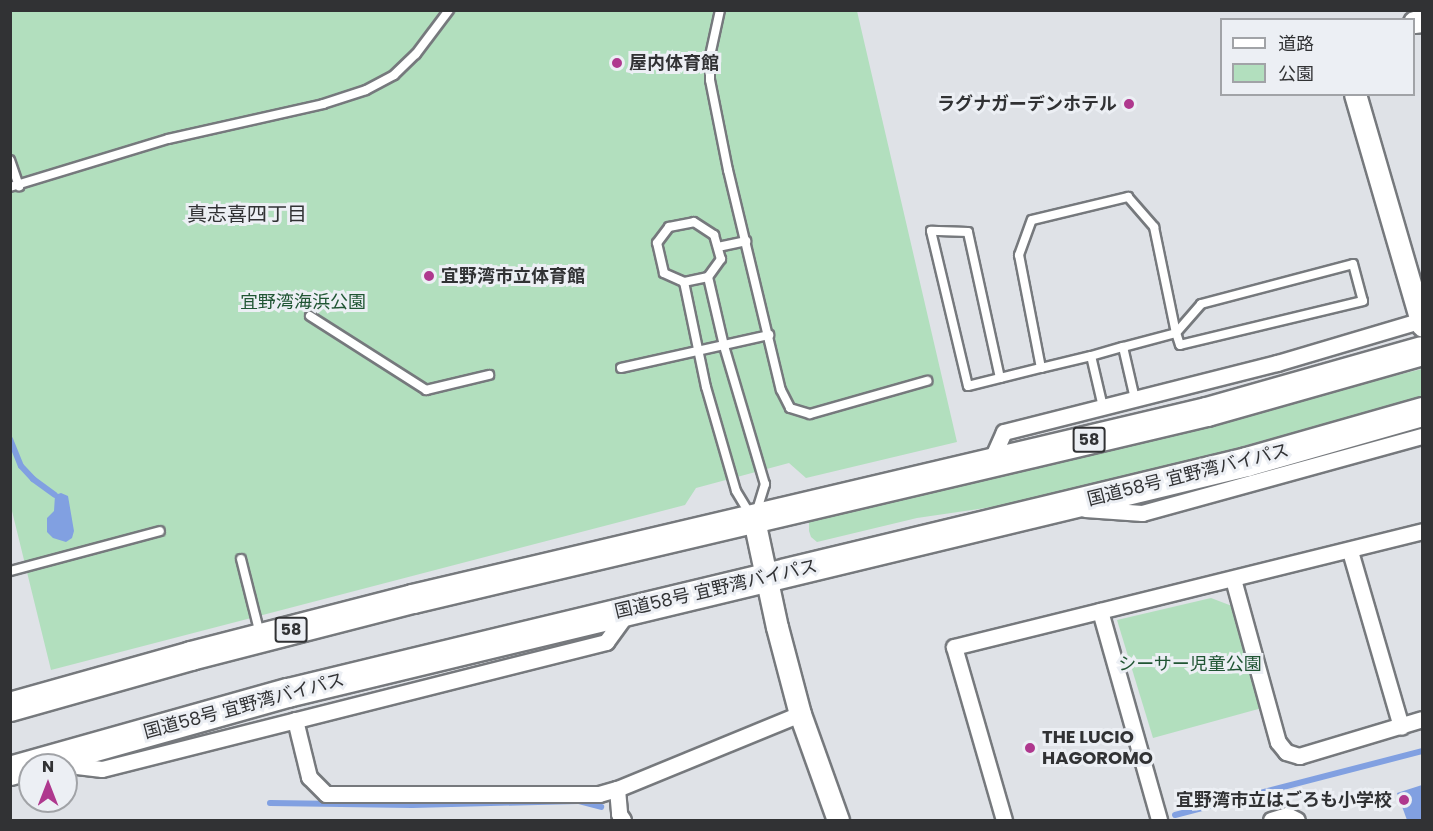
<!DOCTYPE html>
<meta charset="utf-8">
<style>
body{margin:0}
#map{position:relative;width:1433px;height:831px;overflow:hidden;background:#dfe2e7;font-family:Poppins,"Noto Sans JP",sans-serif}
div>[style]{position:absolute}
.green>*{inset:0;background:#b2dfbe}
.water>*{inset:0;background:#81a0e1}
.stream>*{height:6px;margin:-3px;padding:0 3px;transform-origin:3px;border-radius:3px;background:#81a0e1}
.roads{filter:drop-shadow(2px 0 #76797d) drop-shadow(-2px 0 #76797d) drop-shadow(0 2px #76797d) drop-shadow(0 -2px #76797d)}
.lane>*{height:8px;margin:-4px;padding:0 4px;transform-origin:4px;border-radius:4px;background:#fff}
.street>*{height:15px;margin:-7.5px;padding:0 7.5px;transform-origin:7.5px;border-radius:7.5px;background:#fff}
.secondary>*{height:21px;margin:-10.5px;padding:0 10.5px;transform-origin:10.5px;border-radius:10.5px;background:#fff}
.highway>*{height:28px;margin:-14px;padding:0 14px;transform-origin:14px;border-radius:14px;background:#fff}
.dots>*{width:16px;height:16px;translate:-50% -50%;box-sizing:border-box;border:3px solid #eceff4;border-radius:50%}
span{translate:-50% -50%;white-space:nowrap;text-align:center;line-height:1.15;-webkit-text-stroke:6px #eceff4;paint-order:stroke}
.shield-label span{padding:2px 4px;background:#eceff4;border:2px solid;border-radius:4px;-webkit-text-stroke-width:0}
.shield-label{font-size:16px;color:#313234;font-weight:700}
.poi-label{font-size:18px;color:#313234;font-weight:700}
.left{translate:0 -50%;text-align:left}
.right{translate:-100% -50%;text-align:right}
.park-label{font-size:18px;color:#205533}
.street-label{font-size:18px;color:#313234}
.neighbourhood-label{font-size:20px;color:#313234}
.frame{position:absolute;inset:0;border:12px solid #313234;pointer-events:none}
.legend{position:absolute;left:1220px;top:18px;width:195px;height:78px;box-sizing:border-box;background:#eceff4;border:2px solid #a1a3a7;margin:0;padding:8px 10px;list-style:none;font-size:18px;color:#313234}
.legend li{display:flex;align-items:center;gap:12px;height:30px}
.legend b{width:30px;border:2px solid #a1a3a7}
.north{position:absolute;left:18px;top:753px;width:60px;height:60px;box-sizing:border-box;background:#eceff4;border:2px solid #a1a3a7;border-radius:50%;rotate:0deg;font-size:16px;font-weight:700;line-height:24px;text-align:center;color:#313234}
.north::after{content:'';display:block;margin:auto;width:21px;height:27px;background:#af388e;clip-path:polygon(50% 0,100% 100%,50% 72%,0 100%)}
</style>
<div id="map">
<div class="green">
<i style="clip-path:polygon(10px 11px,857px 11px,957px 442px,806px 478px,789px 463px,696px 488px,685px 505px,51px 670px,11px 507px)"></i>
<i style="clip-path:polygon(1422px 369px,1422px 396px,1201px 458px,1006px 505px,917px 518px,817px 542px,811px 537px,809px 531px,809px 521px,812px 519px)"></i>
<i style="clip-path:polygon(1211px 598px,1232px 606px,1262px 708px,1153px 738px,1117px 620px)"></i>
</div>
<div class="water">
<i style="clip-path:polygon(61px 493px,68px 496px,74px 531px,72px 538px,66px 542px,53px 538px,47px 532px,47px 518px,54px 511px,55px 495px)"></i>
<i style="clip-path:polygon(1422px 785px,1422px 820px,1407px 820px,1397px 793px)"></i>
</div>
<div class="stream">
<i style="left:10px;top:439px;width:29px;rotate:68deg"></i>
<i style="left:21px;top:466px;width:18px;rotate:47deg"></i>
<i style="left:33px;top:479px;width:27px;rotate:36deg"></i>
<i style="left:270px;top:803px;width:142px;rotate:0.8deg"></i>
<i style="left:412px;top:805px;width:167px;rotate:-1.4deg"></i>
<i style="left:579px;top:801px;width:23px;rotate:15deg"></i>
<i style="left:1175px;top:815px;width:255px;rotate:-14.5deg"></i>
</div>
<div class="roads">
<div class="lane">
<i style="left:720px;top:10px;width:47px;rotate:102.3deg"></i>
<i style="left:710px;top:56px;width:24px;rotate:90deg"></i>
<i style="left:710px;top:80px;width:92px;rotate:78.7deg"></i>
<i style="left:728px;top:170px;width:226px;rotate:76.5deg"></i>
<i style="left:781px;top:390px;width:20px;rotate:63deg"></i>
<i style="left:790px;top:408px;width:21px;rotate:17deg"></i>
<i style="left:810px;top:414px;width:122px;rotate:-15.8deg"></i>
<i style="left:10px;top:160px;width:28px;rotate:71deg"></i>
<i style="left:10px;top:187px;width:165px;rotate:-16.9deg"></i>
<i style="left:168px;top:139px;width:159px;rotate:-12.7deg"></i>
<i style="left:323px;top:104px;width:45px;rotate:-18deg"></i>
<i style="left:366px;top:90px;width:32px;rotate:-28deg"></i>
<i style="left:394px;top:75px;width:30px;rotate:-44deg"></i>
<i style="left:416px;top:54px;width:55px;rotate:-53.1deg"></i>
<i style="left:694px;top:222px;width:24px;rotate:33deg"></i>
<i style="left:714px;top:235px;width:25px;rotate:74deg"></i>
<i style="left:721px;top:259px;width:22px;rotate:126deg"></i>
<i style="left:708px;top:277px;width:25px;rotate:168deg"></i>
<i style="left:684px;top:282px;width:22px;rotate:-156deg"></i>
<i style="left:664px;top:273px;width:31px;rotate:-103deg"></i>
<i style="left:657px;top:243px;width:20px;rotate:-53deg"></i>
<i style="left:669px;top:227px;width:25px;rotate:-11deg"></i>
<i style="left:718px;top:247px;width:29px;rotate:-12deg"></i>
<i style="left:1353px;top:264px;width:38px;rotate:75deg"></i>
<i style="left:1363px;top:301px;width:188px;rotate:166.5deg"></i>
<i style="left:1180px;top:345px;width:13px;rotate:-108deg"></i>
<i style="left:1176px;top:333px;width:38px;rotate:-49deg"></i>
<i style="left:1201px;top:304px;width:157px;rotate:-14.7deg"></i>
<i style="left:708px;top:277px;width:71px;rotate:76.9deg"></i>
<i style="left:724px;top:346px;width:144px;rotate:73.5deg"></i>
<i style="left:765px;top:484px;width:30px;rotate:107deg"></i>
<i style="left:684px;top:282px;width:107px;rotate:78.2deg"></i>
<i style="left:706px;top:387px;width:108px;rotate:73.9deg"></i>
<i style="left:736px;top:491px;width:27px;rotate:59deg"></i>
<i style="left:310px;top:316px;width:138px;rotate:32.5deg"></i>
<i style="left:426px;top:390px;width:65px;rotate:-13.4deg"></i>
<i style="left:1091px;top:356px;width:33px;rotate:-16deg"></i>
<i style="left:621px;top:368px;width:152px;rotate:-12.6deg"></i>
<i style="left:1000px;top:378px;width:149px;rotate:-102.4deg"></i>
<i style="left:968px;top:232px;width:37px;rotate:-178deg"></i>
<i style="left:931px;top:231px;width:159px;rotate:76.6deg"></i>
<i style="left:968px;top:386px;width:75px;rotate:-13.9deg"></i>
<i style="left:1103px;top:407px;width:52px;rotate:-103.2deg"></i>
<i style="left:1091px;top:356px;width:51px;rotate:166.5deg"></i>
<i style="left:1041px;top:368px;width:115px;rotate:-101deg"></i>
<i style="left:1019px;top:255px;width:37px;rotate:-70deg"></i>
<i style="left:1032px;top:220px;width:99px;rotate:-13.5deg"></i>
<i style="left:1128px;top:197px;width:40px;rotate:49deg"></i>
<i style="left:1154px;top:227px;width:108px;rotate:78.3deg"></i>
<i style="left:1176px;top:333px;width:55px;rotate:165.2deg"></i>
<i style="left:1123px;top:347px;width:53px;rotate:77deg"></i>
<i style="left:241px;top:559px;width:77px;rotate:75.8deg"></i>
<i style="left:10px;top:571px;width:155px;rotate:-14.9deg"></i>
</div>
<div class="street">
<i style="left:990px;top:463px;width:34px;rotate:-66deg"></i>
<i style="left:1004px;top:432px;width:282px;rotate:-14.2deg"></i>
<i style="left:1277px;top:363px;width:151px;rotate:-16.5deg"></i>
<i style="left:1085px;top:509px;width:57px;rotate:4deg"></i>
<i style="left:1142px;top:513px;width:290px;rotate:-15.4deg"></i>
<i style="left:1350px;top:551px;width:183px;rotate:73.8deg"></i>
<i style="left:1233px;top:579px;width:169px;rotate:74.6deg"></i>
<i style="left:1278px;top:742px;width:13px;rotate:51deg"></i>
<i style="left:1286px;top:752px;width:14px;rotate:17deg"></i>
<i style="left:1299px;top:756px;width:128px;rotate:-16.7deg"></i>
<i style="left:1100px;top:611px;width:217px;rotate:74.2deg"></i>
<i style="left:295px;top:720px;width:59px;rotate:76.2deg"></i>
<i style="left:309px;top:777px;width:24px;rotate:45deg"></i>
<i style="left:326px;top:794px;width:273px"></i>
<i style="left:599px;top:794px;width:19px;rotate:-16deg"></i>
<i style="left:617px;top:789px;width:198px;rotate:-22.3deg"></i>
<i style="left:60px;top:764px;width:42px;rotate:6.8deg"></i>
<i style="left:102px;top:769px;width:520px;rotate:-14.14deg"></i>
<i style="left:606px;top:642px;width:34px;rotate:-54deg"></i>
<i style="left:617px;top:789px;width:25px;rotate:85deg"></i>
<i style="left:619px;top:814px;width:7px;rotate:56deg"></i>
<i style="left:1004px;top:820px;width:180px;rotate:-106.1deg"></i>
<i style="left:954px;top:647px;width:482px;rotate:-13.9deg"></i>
<i style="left:1271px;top:820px;width:17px;rotate:-17deg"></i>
<i style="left:1287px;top:815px;width:11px;rotate:27deg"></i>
</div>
<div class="secondary">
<i style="left:1414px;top:22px;width:8px;rotate:-7deg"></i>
<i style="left:1355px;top:94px;width:241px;rotate:73.8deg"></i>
<i style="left:754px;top:520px;width:109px;rotate:77.9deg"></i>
<i style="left:777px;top:627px;width:90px;rotate:75.2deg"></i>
<i style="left:800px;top:714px;width:113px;rotate:70.3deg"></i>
</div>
<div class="highway">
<i style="left:10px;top:707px;width:188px;rotate:-15.7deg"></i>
<i style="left:191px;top:656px;width:229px;rotate:-14.4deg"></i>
<i style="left:413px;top:599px;width:816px;rotate:-13.25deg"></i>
<i style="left:1207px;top:412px;width:223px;rotate:-15.8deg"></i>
<i style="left:10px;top:771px;width:289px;rotate:-15.7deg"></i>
<i style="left:288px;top:693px;width:986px;rotate:-13.54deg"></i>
<i style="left:1247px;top:462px;width:182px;rotate:-15.9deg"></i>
</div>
</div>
<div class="dots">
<i style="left:617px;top:63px;background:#af388e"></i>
<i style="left:1129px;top:104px;background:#af388e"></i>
<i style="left:429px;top:276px;background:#af388e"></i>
<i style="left:1030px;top:748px;background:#af388e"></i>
<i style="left:1404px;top:800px;background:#af388e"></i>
</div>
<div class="shield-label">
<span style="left:1089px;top:440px">58</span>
<span style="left:291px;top:630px">58</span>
</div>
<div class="poi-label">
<span class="left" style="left:629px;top:63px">屋内体育館</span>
<span class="right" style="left:1117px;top:104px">ラグナガーデンホテル</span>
<span class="left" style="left:441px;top:276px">宜野湾市立体育館</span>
<span class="left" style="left:1042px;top:748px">THE LUCIO<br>HAGOROMO</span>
<span class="right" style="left:1392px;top:800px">宜野湾市立はごろも小学校</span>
</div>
<div class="park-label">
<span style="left:303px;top:302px">宜野湾海浜公園</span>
<span style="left:1190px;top:664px">シーサー児童公園</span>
</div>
<div class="street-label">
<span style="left:1188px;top:475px;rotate:-14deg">国道58号 宜野湾バイパス</span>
<span style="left:716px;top:589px;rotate:-13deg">国道58号 宜野湾バイパス</span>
<span style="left:244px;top:706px;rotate:-15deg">国道58号 宜野湾バイパス</span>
</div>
<div class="neighbourhood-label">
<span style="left:247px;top:214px">真志喜四丁目</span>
</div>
<div class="frame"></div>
<ul class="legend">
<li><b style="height:8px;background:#fff"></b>道路</li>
<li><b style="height:16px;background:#b2dfbe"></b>公園</li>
</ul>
<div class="north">N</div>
</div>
